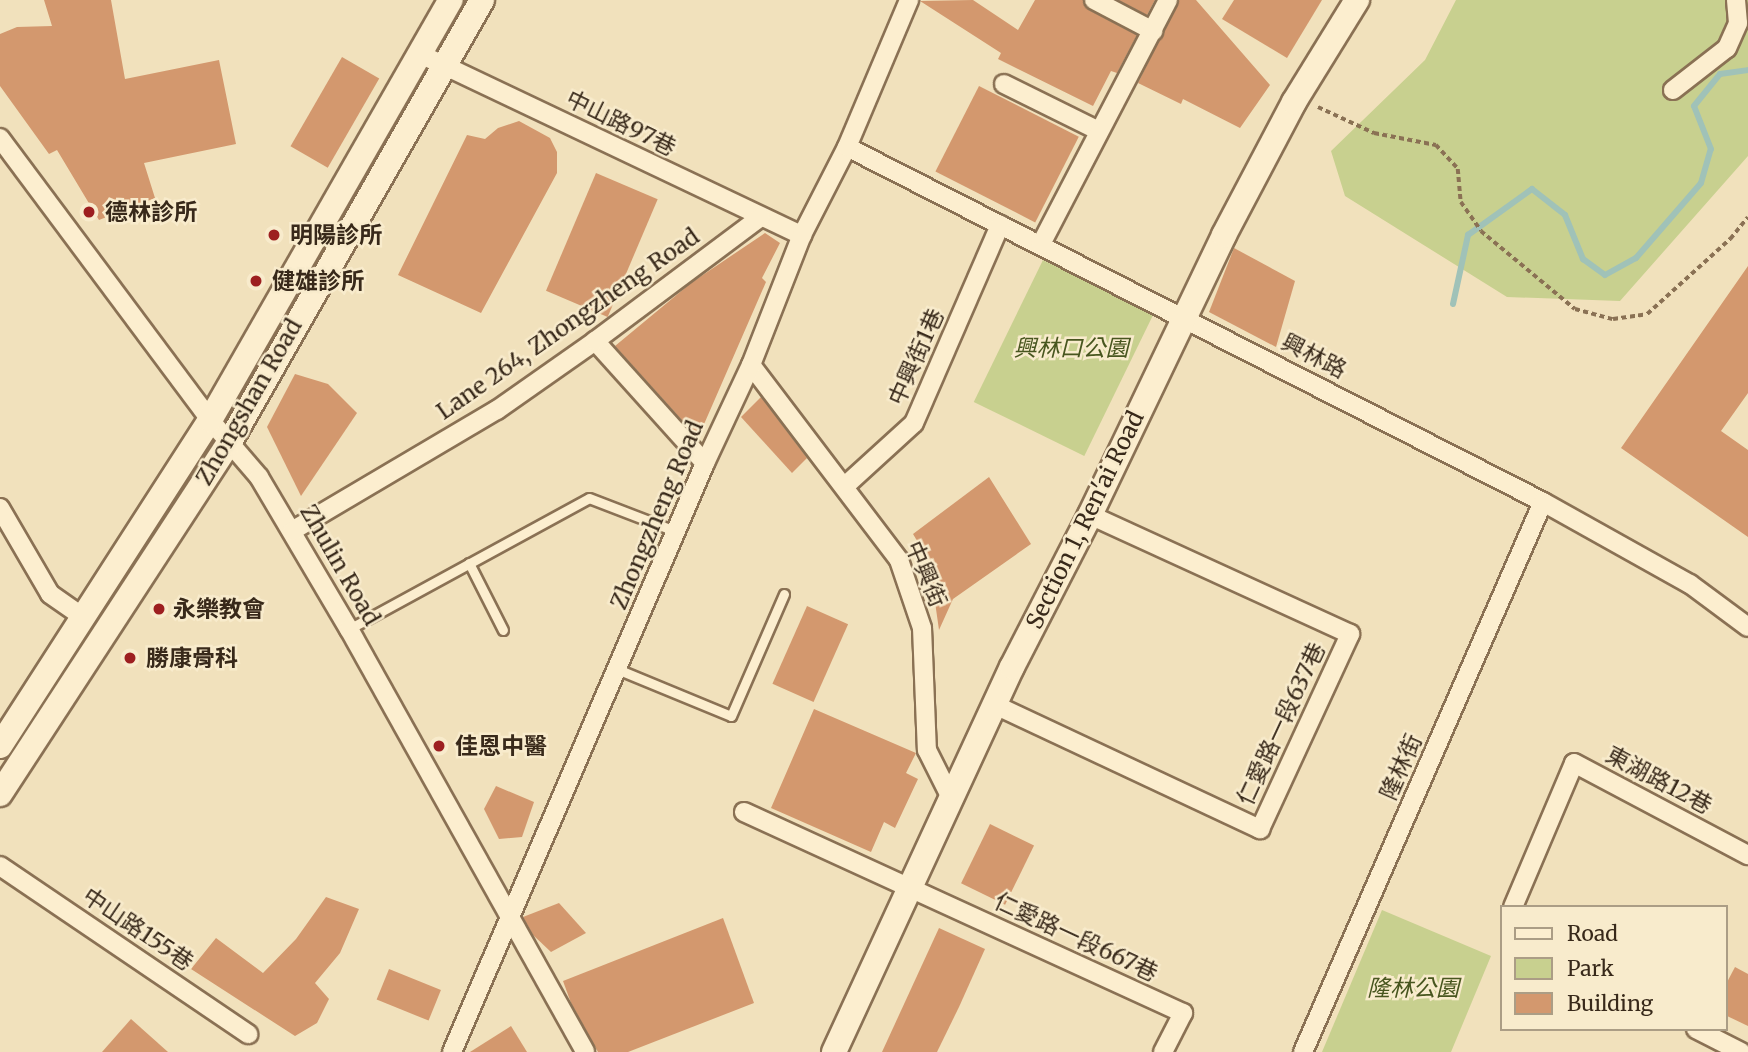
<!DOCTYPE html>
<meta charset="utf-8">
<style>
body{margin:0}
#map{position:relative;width:1748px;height:1052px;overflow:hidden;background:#f1e1bc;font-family:Merriweather,"Noto Sans TC",serif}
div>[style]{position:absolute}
.green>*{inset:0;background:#c8d08f;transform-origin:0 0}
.stream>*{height:6px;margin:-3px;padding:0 3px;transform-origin:3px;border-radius:3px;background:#a0c2b8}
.building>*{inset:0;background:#d3986e;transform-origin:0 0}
.path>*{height:3.5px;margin-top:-1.75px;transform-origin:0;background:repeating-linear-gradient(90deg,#8a7154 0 5px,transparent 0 8.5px)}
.roads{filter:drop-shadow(2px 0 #8a7154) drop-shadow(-2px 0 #8a7154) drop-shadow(0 2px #8a7154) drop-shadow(0 -2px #8a7154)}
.lane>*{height:9px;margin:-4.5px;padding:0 4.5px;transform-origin:4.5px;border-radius:4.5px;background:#fceecf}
.street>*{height:18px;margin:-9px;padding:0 9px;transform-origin:9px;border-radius:9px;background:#fceecf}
.secondary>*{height:24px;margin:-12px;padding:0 12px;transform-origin:12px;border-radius:12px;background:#fceecf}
.dots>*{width:19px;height:19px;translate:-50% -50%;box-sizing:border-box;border:4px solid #f8ebcc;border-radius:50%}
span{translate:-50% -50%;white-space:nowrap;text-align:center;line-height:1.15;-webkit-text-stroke:5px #f8ebcc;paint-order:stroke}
.street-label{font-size:23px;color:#38291a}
.poi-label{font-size:23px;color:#38291a;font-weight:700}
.left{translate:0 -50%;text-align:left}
.park-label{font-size:23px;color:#48561f;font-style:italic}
.legend{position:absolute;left:1500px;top:905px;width:228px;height:126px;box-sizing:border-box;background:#f8ebcc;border:2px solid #ab9d85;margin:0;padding:9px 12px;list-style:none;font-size:21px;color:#38291a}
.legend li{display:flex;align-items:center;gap:14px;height:35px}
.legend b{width:35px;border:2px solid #ab9d85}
</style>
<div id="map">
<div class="green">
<i style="clip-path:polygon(1456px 0,1748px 0,1748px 156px,1620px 301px,1507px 297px,1345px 196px,1331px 151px,1425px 60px)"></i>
<i style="left:1043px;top:260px;width:123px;height:158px;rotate:26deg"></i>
<i style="clip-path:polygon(1382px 910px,1491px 956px,1451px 1052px,1322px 1052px)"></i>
</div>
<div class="stream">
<i style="left:1453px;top:304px;width:71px;rotate:-77.7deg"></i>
<i style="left:1468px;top:235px;width:79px;rotate:-35.7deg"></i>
<i style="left:1532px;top:189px;width:42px;rotate:38.2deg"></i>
<i style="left:1565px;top:215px;width:48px;rotate:67.8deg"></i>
<i style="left:1583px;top:259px;width:27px;rotate:36deg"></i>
<i style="left:1605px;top:275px;width:35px;rotate:-29deg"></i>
<i style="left:1636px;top:258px;width:99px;rotate:-49.1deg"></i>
<i style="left:1701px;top:183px;width:35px;rotate:-74deg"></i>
<i style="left:1711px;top:149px;width:46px;rotate:-111.6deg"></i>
<i style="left:1694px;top:106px;width:41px;rotate:-50.9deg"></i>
<i style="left:1720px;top:74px;width:28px;rotate:-8deg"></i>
</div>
<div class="building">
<i style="clip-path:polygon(44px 0,111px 0,125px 79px,219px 60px,236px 144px,144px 163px,155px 198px,99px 220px,57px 150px,49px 154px,0 86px,0 34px,17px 27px,52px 26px)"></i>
<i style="clip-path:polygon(973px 0,1018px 30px,1035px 0,1083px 0,1089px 10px,1137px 35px,1117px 73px,1111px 71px,1093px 106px,998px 59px,1001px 53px,920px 1px)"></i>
<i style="clip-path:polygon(1118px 0,1155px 0,1147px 15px)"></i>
<i style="clip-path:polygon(1179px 0,1196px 0,1270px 85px,1240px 128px,1183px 99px,1181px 104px,1138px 83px)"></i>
<i style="clip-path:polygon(1234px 0,1322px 0,1287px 58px,1222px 19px)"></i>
<i style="left:342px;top:57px;width:43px;height:103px;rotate:30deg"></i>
<i style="left:979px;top:86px;width:112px;height:96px;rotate:27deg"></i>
<i style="clip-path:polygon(519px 121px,550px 138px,557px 152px,557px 173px,481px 313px,398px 275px,467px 135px,485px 139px,498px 128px)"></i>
<i style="left:596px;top:173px;width:67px;height:128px;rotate:23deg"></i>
<i style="clip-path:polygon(765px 233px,780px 243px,762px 278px,766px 282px,698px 438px,615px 346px,691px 283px)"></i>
<i style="clip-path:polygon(1234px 248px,1295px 281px,1276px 347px,1209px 312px)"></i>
<i style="clip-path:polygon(1748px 266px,1748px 393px,1721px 431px,1748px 450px,1748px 537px,1621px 448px)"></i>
<i style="clip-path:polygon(295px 374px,328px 384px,357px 413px,301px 496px,267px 427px)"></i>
<i style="clip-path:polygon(761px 397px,807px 458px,792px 473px,741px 417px)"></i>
<i style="clip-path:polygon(989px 477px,1031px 544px,953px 599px,939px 630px,932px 581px,938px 576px,913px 534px)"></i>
<i style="left:807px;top:606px;width:45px;height:85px;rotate:24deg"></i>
<i style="clip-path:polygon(814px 709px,916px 753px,906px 773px,918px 779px,895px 828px,884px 822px,871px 852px,771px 808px)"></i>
<i style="clip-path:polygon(496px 786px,534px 802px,522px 837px,499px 839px,484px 809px)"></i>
<i style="left:990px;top:824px;width:49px;height:66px;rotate:26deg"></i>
<i style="clip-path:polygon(326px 897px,359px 909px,340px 953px,315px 983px,329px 999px,317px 1023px,295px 1036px,191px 969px,216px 938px,263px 973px,296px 939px)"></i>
<i style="clip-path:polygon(559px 903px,586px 933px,551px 952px,533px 935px,523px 917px)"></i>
<i style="clip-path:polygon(723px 918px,754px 1003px,628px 1052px,598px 1052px,571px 1003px,563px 981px)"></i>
<i style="clip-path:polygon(939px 928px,985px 949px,959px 1007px,937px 1052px,882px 1052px)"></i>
<i style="clip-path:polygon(1735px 967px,1748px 974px,1748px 1026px,1725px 1015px,1725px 986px)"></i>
<i style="left:389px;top:969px;width:56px;height:33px;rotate:22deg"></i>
<i style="clip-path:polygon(131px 1019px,168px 1052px,102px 1052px)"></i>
<i style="clip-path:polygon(511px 1026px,527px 1052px,470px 1052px)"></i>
</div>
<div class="path">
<i style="left:1318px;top:107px;width:62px;rotate:24.9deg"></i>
<i style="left:1374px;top:133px;width:63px;rotate:11deg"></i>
<i style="left:1436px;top:145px;width:33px;rotate:47deg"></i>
<i style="left:1458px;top:169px;width:33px;rotate:85deg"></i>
<i style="left:1461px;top:202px;width:35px;rotate:55deg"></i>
<i style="left:1481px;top:231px;width:122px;rotate:39.7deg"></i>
<i style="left:1575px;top:309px;width:39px;rotate:15deg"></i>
<i style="left:1613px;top:319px;width:34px;rotate:-8deg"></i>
<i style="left:1647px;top:314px;width:112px;rotate:-42.1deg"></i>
<i style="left:1730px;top:239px;width:28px;rotate:-51deg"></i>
</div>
<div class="roads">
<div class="lane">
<i style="left:469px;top:563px;width:75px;rotate:63.1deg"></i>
<i style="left:349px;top:629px;width:273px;rotate:-28.6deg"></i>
<i style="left:589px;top:498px;width:92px;rotate:21deg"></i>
<i style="left:617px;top:669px;width:123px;rotate:22.4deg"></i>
<i style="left:731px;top:716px;width:133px;rotate:-66.5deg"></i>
</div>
<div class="street">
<i style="left:1094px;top:0;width:67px;rotate:27.7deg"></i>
<i style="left:420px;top:54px;width:423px;rotate:25.4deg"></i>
<i style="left:1004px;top:84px;width:106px;rotate:26.3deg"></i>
<i style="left:1673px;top:90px;width:68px;rotate:-37.9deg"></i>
<i style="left:1727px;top:48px;width:27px;rotate:-66deg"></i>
<i style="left:1738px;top:23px;width:23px;rotate:-95deg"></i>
<i style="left:0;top:138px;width:352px;rotate:53.3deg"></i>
<i style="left:210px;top:420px;width:75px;rotate:49.3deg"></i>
<i style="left:259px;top:477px;width:177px;rotate:59.4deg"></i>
<i style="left:349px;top:629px;width:484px;rotate:60.8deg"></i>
<i style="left:847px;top:147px;width:781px;rotate:27.02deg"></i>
<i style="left:1543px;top:502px;width:168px;rotate:29.2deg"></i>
<i style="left:1690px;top:584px;width:72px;rotate:36.6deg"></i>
<i style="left:1041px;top:244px;width:275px;rotate:-62.5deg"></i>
<i style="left:595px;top:341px;width:164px;rotate:48deg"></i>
<i style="left:751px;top:365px;width:245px;rotate:52.8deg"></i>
<i style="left:899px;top:560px;width:72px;rotate:71.3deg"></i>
<i style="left:922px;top:628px;width:122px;rotate:87.7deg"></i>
<i style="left:927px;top:750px;width:56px;rotate:63.4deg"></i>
<i style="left:845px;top:486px;width:93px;rotate:-42.4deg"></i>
<i style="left:914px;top:423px;width:216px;rotate:-66.5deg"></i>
<i style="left:0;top:508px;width:99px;rotate:59.8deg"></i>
<i style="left:50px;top:594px;width:40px;rotate:34.9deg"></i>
<i style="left:292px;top:531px;width:238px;rotate:-30.6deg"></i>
<i style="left:497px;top:410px;width:120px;rotate:-35.1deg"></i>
<i style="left:595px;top:341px;width:207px;rotate:-36.8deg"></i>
<i style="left:995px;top:705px;width:293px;rotate:25.1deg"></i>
<i style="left:1260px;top:829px;width:215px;rotate:-65.2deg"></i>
<i style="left:1350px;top:634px;width:286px;rotate:-155.4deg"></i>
<i style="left:744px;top:812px;width:483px;rotate:24.6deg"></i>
<i style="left:1183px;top:1013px;width:44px;rotate:117.1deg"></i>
<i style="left:0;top:866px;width:300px;rotate:34.1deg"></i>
<i style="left:1513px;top:907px;width:156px;rotate:-67deg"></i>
<i style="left:1574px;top:763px;width:197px;rotate:27.9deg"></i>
<i style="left:1696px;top:1029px;width:51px;rotate:27.1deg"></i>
<i style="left:452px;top:1052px;width:641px;rotate:-66.75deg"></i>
<i style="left:705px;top:463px;width:108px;rotate:-64.9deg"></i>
<i style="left:751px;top:365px;width:140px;rotate:-68.6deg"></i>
<i style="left:802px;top:235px;width:99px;rotate:-62.9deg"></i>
<i style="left:847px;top:147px;width:160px;rotate:-67.1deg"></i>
<i style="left:1303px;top:1052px;width:600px;rotate:-66.43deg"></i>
</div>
<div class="secondary">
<i style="left:0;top:746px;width:388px;rotate:-57.2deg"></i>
<i style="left:210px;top:420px;width:484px;rotate:-60.2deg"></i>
<i style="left:0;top:794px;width:419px;rotate:-56.9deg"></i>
<i style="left:229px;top:443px;width:510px;rotate:-60.27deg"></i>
<i style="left:834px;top:1052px;width:424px;rotate:-65.2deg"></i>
<i style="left:1012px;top:667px;width:171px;rotate:-62.8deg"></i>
<i style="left:1090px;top:515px;width:310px;rotate:-64.4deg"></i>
<i style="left:1224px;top:235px;width:150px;rotate:-62.2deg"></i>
<i style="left:1294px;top:102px;width:120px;rotate:-58.3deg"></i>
</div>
</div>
<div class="dots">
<i style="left:89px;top:212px;background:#9d1f20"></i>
<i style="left:274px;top:235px;background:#9d1f20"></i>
<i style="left:256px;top:281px;background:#9d1f20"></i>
<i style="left:159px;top:609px;background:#9d1f20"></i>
<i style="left:130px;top:658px;background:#9d1f20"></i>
<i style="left:439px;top:746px;background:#9d1f20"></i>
</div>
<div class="street-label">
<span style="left:621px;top:123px;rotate:26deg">中山路97巷</span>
<span style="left:568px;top:324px;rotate:-35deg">Lane 264, Zhongzheng Road</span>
<span style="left:1314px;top:356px;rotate:27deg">興林路</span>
<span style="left:916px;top:357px;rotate:-66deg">中興街1巷</span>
<span style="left:249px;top:402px;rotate:-60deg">Zhongshan Road</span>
<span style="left:657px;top:515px;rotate:-67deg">Zhongzheng Road</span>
<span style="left:1085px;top:520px;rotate:-64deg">Section 1, Ren'ai Road</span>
<span style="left:340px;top:565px;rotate:60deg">Zhulin Road</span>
<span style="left:926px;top:574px;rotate:67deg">中興街</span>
<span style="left:1281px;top:724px;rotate:-65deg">仁愛路一段637巷</span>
<span style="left:1401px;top:767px;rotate:-66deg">隆林街</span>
<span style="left:1659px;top:780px;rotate:28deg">東湖路12巷</span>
<span style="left:138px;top:929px;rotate:34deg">中山路155巷</span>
<span style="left:1076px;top:937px;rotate:25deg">仁愛路一段667巷</span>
</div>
<div class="poi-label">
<span class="left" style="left:105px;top:212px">德林診所</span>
<span class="left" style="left:290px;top:235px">明陽診所</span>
<span class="left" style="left:272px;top:281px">健雄診所</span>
<span class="left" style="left:173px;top:609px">永樂教會</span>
<span class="left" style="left:146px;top:658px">勝康骨科</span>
<span class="left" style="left:455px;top:746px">佳恩中醫</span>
</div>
<div class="park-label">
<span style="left:1071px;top:348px">興林口公園</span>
<span style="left:1413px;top:988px">隆林公園</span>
</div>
<ul class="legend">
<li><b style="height:9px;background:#fceecf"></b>Road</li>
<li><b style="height:19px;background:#c8d08f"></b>Park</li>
<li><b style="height:19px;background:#d3986e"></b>Building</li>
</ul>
</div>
